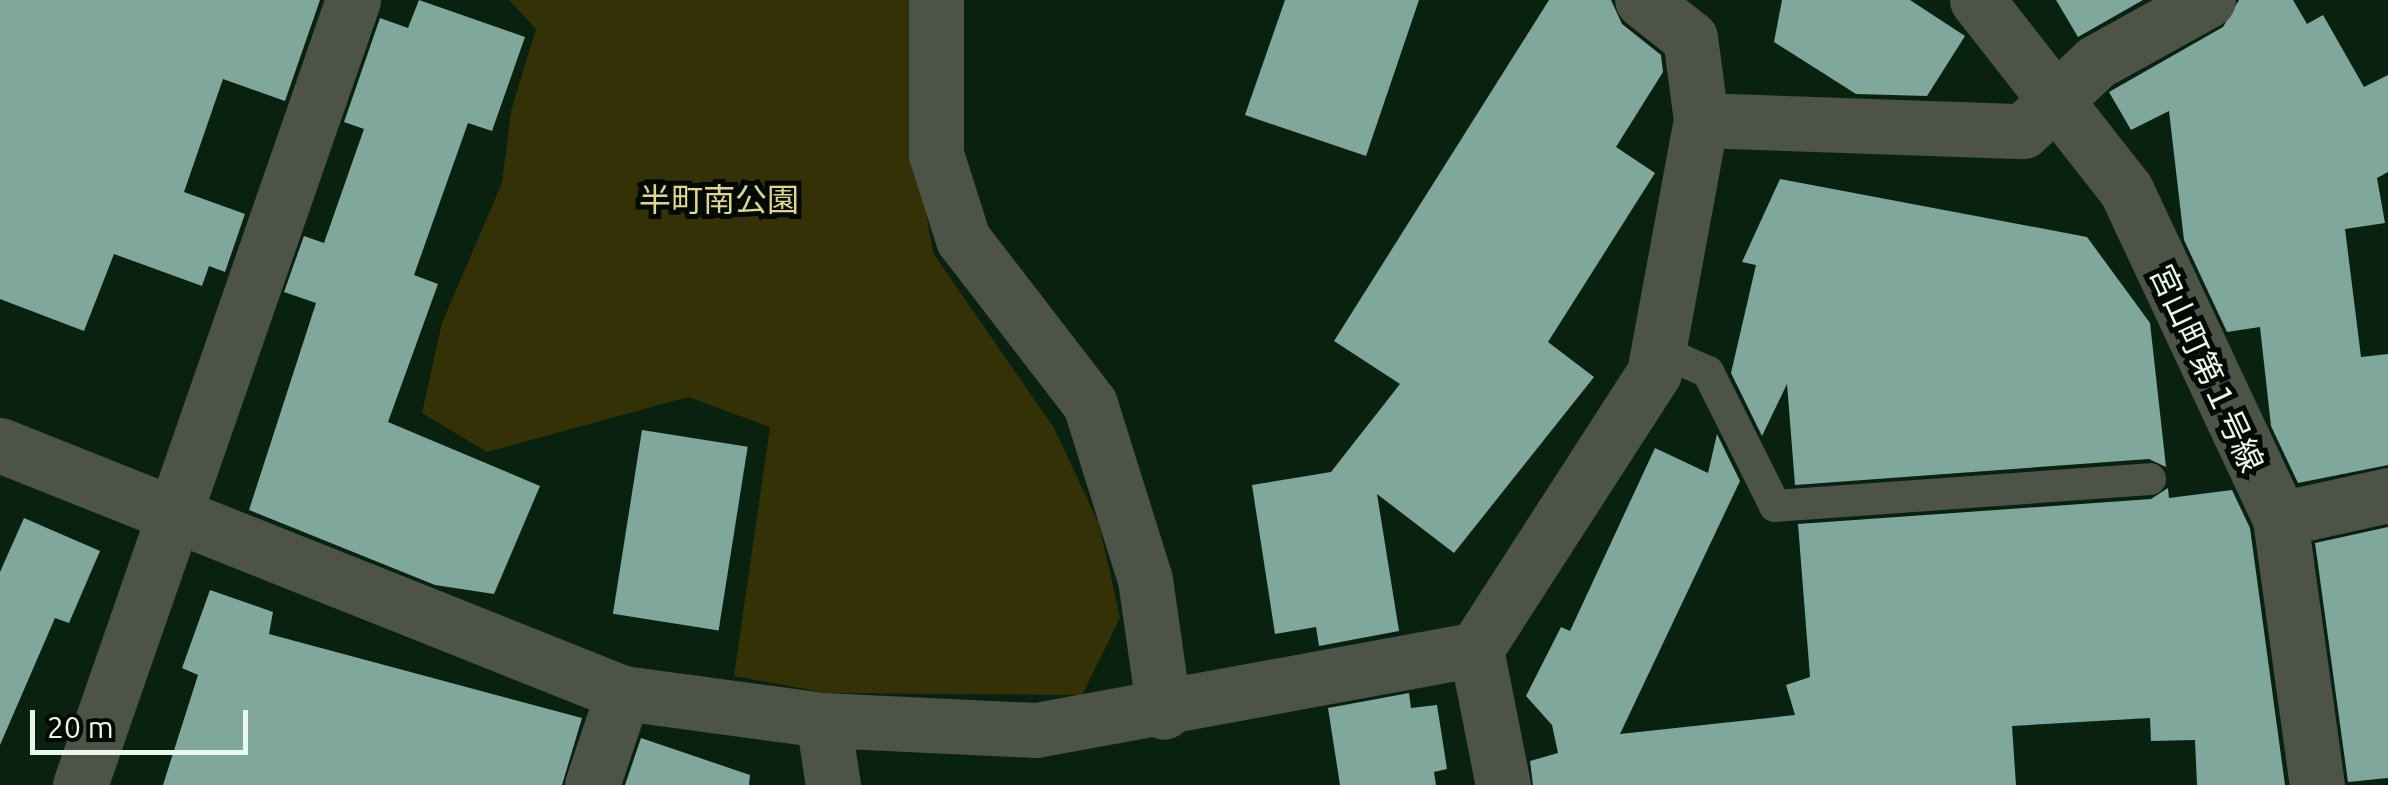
<!DOCTYPE html>
<meta charset="utf-8">
<style>
body{margin:0}
#map{position:relative;width:2388px;height:785px;overflow:hidden;background:#09220f;font-family:Ubuntu,"Noto Sans JP",sans-serif}
div>[style]{position:absolute}
.green>*{inset:0;background:#353107}
.building>*{inset:0;background:#80a79b;transform-origin:0 0}
.lane>*{height:32px;margin:-16px;padding:0 16px;transform-origin:16px;border-radius:16px;background:#4d5346}
.street>*{height:55px;margin:-27.5px;padding:0 27.5px;transform-origin:27.5px;border-radius:27.5px;background:#4d5346}
span{translate:-50% -50%;white-space:nowrap;text-align:center;line-height:1.15;-webkit-text-stroke:10px #020903;paint-order:stroke}
.park-label{font-size:32px;color:#ddd68c}
.street-label{font-size:32px;color:#e8f8eb}
.scale{position:absolute;left:30px;top:710px;width:218px;height:45px;box-sizing:border-box;border:5px solid #e8f8eb;border-top:0;padding-left:12px;font-size:30px;line-height:35px;white-space:nowrap;color:#e8f8eb;-webkit-text-stroke:8px #020903;paint-order:stroke}
</style>
<div id="map">
<div class="green">
<i style="clip-path:polygon(509px 0,911px 0,916px 153px,933px 253px,1054px 428px,1099px 524px,1120px 618px,1082px 695px,827px 693px,734px 676px,770px 427px,688px 397px,487px 452px,422px 413px,442px 323px,502px 183px,511px 111px,536px 29px)"></i>
</div>
<div class="building">
<i style="clip-path:polygon(0 0,320px 0,285px 101px,223px 79px,184px 192px,245px 214px,225px 272px,209px 266px,202px 286px,114px 254px,84px 331px,0 299px)"></i>
<i style="clip-path:polygon(419px 0,525px 37px,492px 131px,468px 123px,414px 275px,438px 284px,388px 422px,540px 486px,494px 594px,435px 585px,249px 510px,316px 303px,284px 292px,304px 236px,324px 243px,364px 129px,344px 122px,380px 18px,408px 28px)"></i>
<i style="clip-path:polygon(1285px 0,1419px 0,1366px 156px,1245px 115px)"></i>
<i style="clip-path:polygon(1549px 0,1611px 0,1622px 24px,1661px 55px,1663px 72px,1616px 147px,1655px 173px,1548px 342px,1594px 377px,1454px 553px,1377px 494px,1399px 631px,1319px 646px,1316px 627px,1275px 634px,1252px 485px,1331px 472px,1400px 384px,1334px 341px)"></i>
<i style="clip-path:polygon(1782px 0,1910px 0,1965px 36px,1927px 96px,1856px 94px,1774px 42px)"></i>
<i style="clip-path:polygon(2056px 0,2143px 0,2078px 37px)"></i>
<i style="clip-path:polygon(2239px 0,2293px 0,2307px 24px,2323px 15px,2364px 87px,2388px 75px,2388px 172px,2377px 178px,2385px 223px,2345px 229px,2361px 357px,2388px 354px,2388px 465px,2298px 483px,2271px 426px,2260px 327px,2227px 332px,2184px 240px,2169px 111px,2131px 130px,2109px 92px,2223px 27px)"></i>
<i style="clip-path:polygon(1780px 179px,2087px 237px,2150px 323px,2166px 467px,2149px 459px,1795px 485px,1787px 384px,1762px 436px,1731px 373px,1756px 265px,1742px 262px)"></i>
<i style="left:642px;top:430px;width:107px;height:186px;rotate:9deg"></i>
<i style="clip-path:polygon(1717px 434px,1740px 481px,1620px 734px,1795px 715px,1786px 685px,1810px 677px,1798px 524px,2151px 499px,2168px 488px,2169px 498px,2232px 490px,2250px 528px,2285px 785px,2197px 785px,2195px 740px,2151px 741px,2150px 718px,2012px 726px,2016px 785px,1533px 785px,1530px 761px,1558px 753px,1552px 725px,1526px 696px,1561px 627px,1570px 631px,1655px 448px,1708px 473px)"></i>
<i style="clip-path:polygon(24px 518px,100px 551px,69px 623px,55px 618px,0 745px,0 572px)"></i>
<i style="clip-path:polygon(2388px 527px,2388px 778px,2348px 782px,2315px 543px)"></i>
<i style="clip-path:polygon(210px 590px,273px 612px,269px 634px,582px 718px,562px 785px,163px 785px,198px 675px,182px 668px)"></i>
<i style="clip-path:polygon(1409px 693px,1411px 708px,1437px 705px,1447px 769px,1434px 772px,1436px 785px,1340px 785px,1328px 708px)"></i>
<i style="clip-path:polygon(641px 738px,750px 775px,749px 785px,625px 785px)"></i>
</div>
<div class="lane">
<i style="left:1658px;top:350px;width:55px;rotate:23.7deg"></i>
<i style="left:1708px;top:372px;width:150px;rotate:63.4deg"></i>
<i style="left:1775px;top:506px;width:376px;rotate:-4.1deg"></i>
</div>
<div class="street">
<i style="left:936px;top:0;width:154px;rotate:90deg"></i>
<i style="left:936px;top:154px;width:89px;rotate:72.4deg"></i>
<i style="left:963px;top:239px;width:208px;rotate:52.4deg"></i>
<i style="left:1090px;top:404px;width:183px;rotate:72.6deg"></i>
<i style="left:1145px;top:579px;width:134px;rotate:81.9deg"></i>
<i style="left:1977px;top:0;width:241px;rotate:51.9deg"></i>
<i style="left:2126px;top:190px;width:363px;rotate:64.9deg"></i>
<i style="left:2280px;top:519px;width:269px;rotate:82.1deg"></i>
<i style="left:1701px;top:120px;width:322px;rotate:2deg"></i>
<i style="left:2023px;top:131px;width:100px;rotate:-43.4deg"></i>
<i style="left:2096px;top:62px;width:128px;rotate:-29deg"></i>
<i style="left:0;top:445px;width:671px;rotate:21.71deg"></i>
<i style="left:623px;top:693px;width:202px;rotate:7.7deg"></i>
<i style="left:823px;top:720px;width:66px;rotate:81.3deg"></i>
<i style="left:2280px;top:519px;width:111px;rotate:-12.5deg"></i>
<i style="left:1476px;top:649px;width:139px;rotate:78.8deg"></i>
<i style="left:823px;top:720px;width:213px;rotate:2.7deg"></i>
<i style="left:1036px;top:730px;width:447px;rotate:-10.4deg"></i>
<i style="left:1476px;top:649px;width:328px;rotate:-57.2deg"></i>
<i style="left:1654px;top:373px;width:257px;rotate:-79.5deg"></i>
<i style="left:1701px;top:120px;width:83px;rotate:-97.6deg"></i>
<i style="left:1690px;top:38px;width:61px;rotate:-141.6deg"></i>
<i style="left:80px;top:785px;width:831px;rotate:-70.82deg"></i>
<i style="left:592px;top:785px;width:97px;rotate:-71.4deg"></i>
</div>
<div class="park-label">
<span style="left:719px;top:199px">半町南公園</span>
</div>
<div class="street-label">
<span style="left:2207px;top:368px;rotate:65deg">宮山町第１号線</span>
</div>
<div class="scale">20 m</div>
</div>
